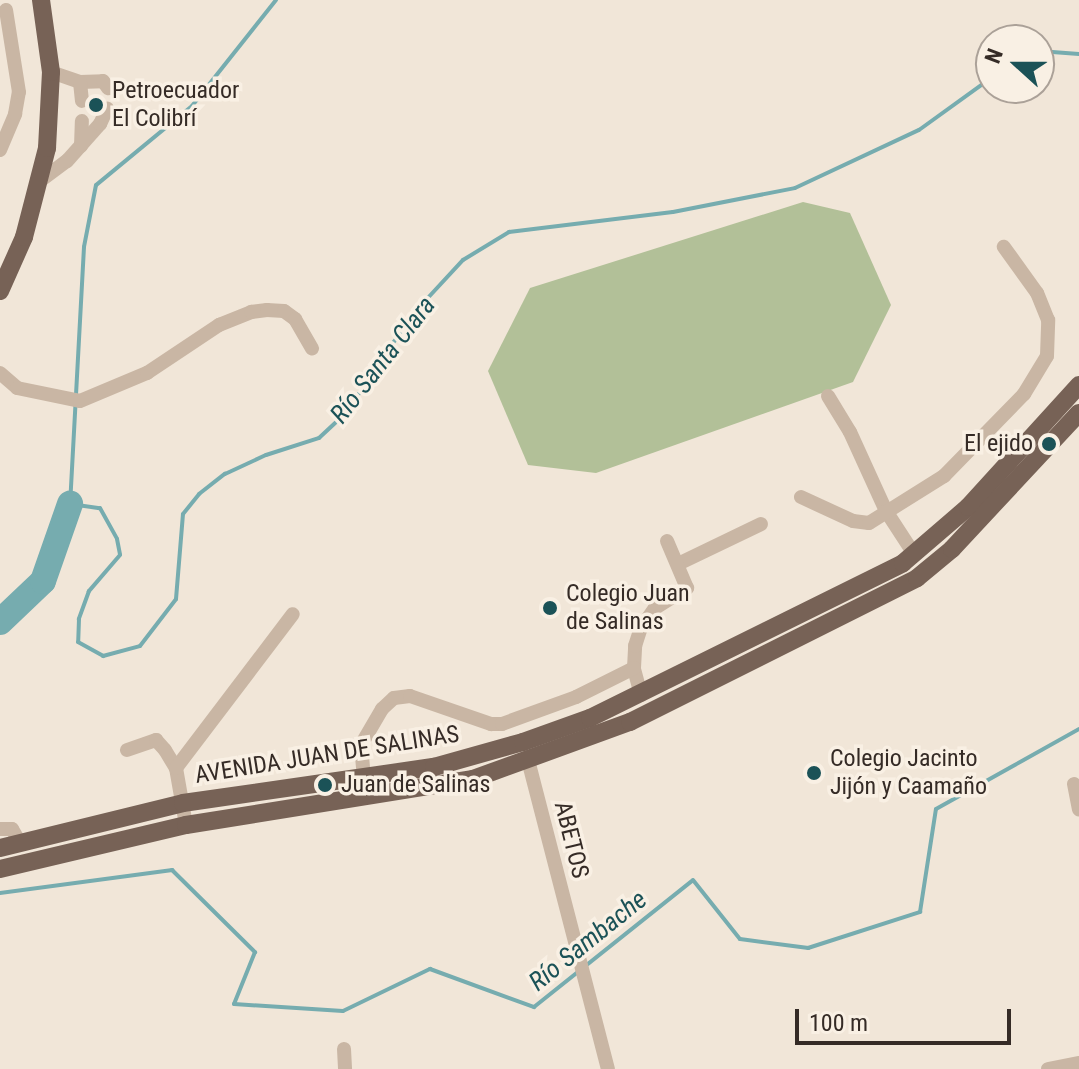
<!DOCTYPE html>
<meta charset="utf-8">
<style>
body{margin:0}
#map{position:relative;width:1079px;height:1069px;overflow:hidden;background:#f1e6d8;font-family:"Roboto Condensed",sans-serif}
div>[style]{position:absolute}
.green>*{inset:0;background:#b2c098}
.stream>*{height:4px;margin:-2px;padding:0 2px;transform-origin:2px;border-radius:2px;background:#76acaf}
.river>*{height:26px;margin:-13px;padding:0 13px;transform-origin:13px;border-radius:13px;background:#76acaf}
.minor>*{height:14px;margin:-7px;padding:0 7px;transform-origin:7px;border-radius:7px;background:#c9b6a4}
.major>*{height:18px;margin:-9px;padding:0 9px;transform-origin:9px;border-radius:9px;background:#776256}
.dots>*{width:22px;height:22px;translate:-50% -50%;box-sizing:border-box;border:4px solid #f9f0e4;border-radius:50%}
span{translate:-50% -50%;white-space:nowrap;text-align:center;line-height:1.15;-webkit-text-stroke:7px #f9f0e4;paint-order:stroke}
.poi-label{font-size:24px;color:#352b26}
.left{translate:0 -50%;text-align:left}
.right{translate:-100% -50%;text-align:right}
.street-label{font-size:24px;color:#352b26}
.water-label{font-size:26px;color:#1b5257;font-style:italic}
.north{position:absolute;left:975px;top:24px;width:80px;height:80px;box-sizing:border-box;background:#f9f0e4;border:2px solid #aba198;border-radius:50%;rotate:291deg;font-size:22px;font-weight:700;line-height:32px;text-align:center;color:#352b26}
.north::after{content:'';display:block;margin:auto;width:28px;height:36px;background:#1b5257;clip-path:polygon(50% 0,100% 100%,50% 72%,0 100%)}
.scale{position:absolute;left:795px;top:1009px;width:216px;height:36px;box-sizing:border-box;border:4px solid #352b26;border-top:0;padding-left:10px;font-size:24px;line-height:28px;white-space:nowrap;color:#352b26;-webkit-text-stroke:6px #f9f0e4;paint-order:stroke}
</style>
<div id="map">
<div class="green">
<i style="clip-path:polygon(803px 202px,850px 213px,891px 305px,853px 382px,596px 473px,528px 465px,488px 371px,530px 288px)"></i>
</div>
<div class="stream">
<i style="left:276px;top:0;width:135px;rotate:128.4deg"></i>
<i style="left:192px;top:106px;width:124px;rotate:140.5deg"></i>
<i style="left:96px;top:185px;width:63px;rotate:101deg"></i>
<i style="left:84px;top:247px;width:257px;rotate:93.1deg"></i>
<i style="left:70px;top:504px;width:30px;rotate:8deg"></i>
<i style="left:100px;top:508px;width:35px;rotate:61deg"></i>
<i style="left:117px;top:539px;width:16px;rotate:79deg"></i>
<i style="left:120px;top:555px;width:48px;rotate:130.7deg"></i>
<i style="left:89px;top:591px;width:30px;rotate:110deg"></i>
<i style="left:79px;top:619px;width:23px;rotate:92deg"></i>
<i style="left:78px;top:642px;width:29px;rotate:29deg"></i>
<i style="left:103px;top:656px;width:38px;rotate:-15deg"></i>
<i style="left:140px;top:646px;width:59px;rotate:-52.5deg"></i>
<i style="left:176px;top:599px;width:85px;rotate:-85.3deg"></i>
<i style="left:183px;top:514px;width:26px;rotate:-51deg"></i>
<i style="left:199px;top:494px;width:33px;rotate:-38deg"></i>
<i style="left:225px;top:474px;width:45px;rotate:-24.9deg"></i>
<i style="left:266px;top:455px;width:56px;rotate:-17.8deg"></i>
<i style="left:319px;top:438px;width:40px;rotate:-43deg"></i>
<i style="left:348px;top:411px;width:60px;rotate:-57.9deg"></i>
<i style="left:380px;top:360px;width:74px;rotate:-52.7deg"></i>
<i style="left:425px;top:301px;width:56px;rotate:-47.2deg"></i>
<i style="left:463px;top:260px;width:54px;rotate:-31.3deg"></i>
<i style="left:509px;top:232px;width:165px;rotate:-7deg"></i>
<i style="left:673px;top:212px;width:124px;rotate:-11.1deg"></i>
<i style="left:795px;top:188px;width:137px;rotate:-25.1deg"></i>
<i style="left:919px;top:130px;width:89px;rotate:-35.8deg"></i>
<i style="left:1039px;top:51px;width:40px;rotate:4.3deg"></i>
<i style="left:0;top:893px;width:174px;rotate:-7.6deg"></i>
<i style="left:172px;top:870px;width:117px;rotate:44.7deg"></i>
<i style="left:255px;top:952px;width:56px;rotate:112deg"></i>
<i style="left:234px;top:1004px;width:109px;rotate:3.7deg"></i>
<i style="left:343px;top:1011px;width:97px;rotate:-25.8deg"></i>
<i style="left:430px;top:969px;width:111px;rotate:20.1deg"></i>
<i style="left:534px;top:1007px;width:203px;rotate:-38.6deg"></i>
<i style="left:693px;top:880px;width:75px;rotate:51.5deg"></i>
<i style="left:740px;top:939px;width:69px;rotate:7.5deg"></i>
<i style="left:808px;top:948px;width:118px;rotate:-17.8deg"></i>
<i style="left:920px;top:912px;width:104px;rotate:-81.2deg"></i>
<i style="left:936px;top:809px;width:164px;rotate:-29.2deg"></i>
</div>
<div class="river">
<i style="left:0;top:622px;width:59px;rotate:-43.6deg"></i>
<i style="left:43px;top:581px;width:82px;rotate:-70.7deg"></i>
</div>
<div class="minor">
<i style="left:51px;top:72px;width:31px;rotate:19deg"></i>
<i style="left:80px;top:82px;width:23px;rotate:-2deg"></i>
<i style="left:103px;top:81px;width:9px;rotate:54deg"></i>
<i style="left:80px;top:82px;width:19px;rotate:84deg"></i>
<i style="left:81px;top:146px;width:25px;rotate:-88deg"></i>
<i style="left:0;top:150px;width:39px;rotate:-67deg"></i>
<i style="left:15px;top:114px;width:22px;rotate:-80deg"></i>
<i style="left:19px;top:92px;width:83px;rotate:-99deg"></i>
<i style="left:40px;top:181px;width:34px;rotate:-37deg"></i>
<i style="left:67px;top:161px;width:50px;rotate:-48.3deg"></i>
<i style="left:100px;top:124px;width:17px;rotate:-65deg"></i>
<i style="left:0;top:373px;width:23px;rotate:41deg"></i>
<i style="left:17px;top:388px;width:64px;rotate:11.7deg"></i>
<i style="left:80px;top:401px;width:73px;rotate:-22.7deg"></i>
<i style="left:147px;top:373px;width:87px;rotate:-33.7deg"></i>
<i style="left:219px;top:325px;width:35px;rotate:-22deg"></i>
<i style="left:251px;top:312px;width:16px;rotate:-7deg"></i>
<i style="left:267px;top:310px;width:17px;rotate:3deg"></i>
<i style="left:284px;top:311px;width:14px;rotate:36deg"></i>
<i style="left:295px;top:319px;width:34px;rotate:60deg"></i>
<i style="left:828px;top:396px;width:42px;rotate:58.6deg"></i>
<i style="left:850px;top:432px;width:87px;rotate:65.5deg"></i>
<i style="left:886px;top:511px;width:51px;rotate:56.9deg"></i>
<i style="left:801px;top:497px;width:57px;rotate:24.8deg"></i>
<i style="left:853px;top:521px;width:16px;rotate:7deg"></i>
<i style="left:869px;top:523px;width:89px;rotate:-32.1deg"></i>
<i style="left:944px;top:476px;width:115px;rotate:-45.7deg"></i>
<i style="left:1024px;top:394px;width:44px;rotate:-58.8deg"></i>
<i style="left:1047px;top:356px;width:36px;rotate:-88deg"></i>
<i style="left:1048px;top:320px;width:29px;rotate:-112deg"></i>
<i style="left:1037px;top:293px;width:57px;rotate:-125.7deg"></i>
<i style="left:678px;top:564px;width:92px;rotate:-25.7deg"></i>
<i style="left:641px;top:695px;width:28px;rotate:-105deg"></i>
<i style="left:634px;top:668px;width:22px;rotate:-87deg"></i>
<i style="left:635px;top:646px;width:19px;rotate:-72deg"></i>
<i style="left:641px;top:628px;width:24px;rotate:-55deg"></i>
<i style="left:655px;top:608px;width:38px;rotate:-32deg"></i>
<i style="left:687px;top:588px;width:51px;rotate:-113.1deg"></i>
<i style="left:127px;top:750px;width:31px;rotate:-19deg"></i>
<i style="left:156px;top:740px;width:13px;rotate:48deg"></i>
<i style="left:165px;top:750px;width:21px;rotate:59deg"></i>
<i style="left:176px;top:768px;width:58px;rotate:80deg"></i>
<i style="left:528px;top:760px;width:319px;rotate:75.5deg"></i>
<i style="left:176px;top:768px;width:193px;rotate:-52.8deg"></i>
<i style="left:364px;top:779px;width:34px;rotate:-95deg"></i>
<i style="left:361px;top:745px;width:42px;rotate:-59.7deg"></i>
<i style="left:382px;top:709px;width:16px;rotate:-43deg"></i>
<i style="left:394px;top:698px;width:16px;rotate:-7deg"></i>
<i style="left:410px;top:696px;width:86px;rotate:19.1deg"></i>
<i style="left:491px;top:724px;width:11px"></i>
<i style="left:502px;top:724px;width:79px;rotate:-20deg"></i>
<i style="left:576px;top:697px;width:65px;rotate:-26.6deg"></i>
<i style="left:1074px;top:784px;width:26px;rotate:79deg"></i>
<i style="left:0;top:829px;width:12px"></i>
<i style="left:12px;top:829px;width:16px;rotate:60deg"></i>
<i style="left:344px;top:1049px;width:20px;rotate:87deg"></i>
<i style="left:1048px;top:1069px;width:32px;rotate:-11deg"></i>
</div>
<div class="major">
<i style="left:0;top:291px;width:59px;rotate:-66deg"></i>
<i style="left:24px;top:237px;width:92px;rotate:-75.5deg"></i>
<i style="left:47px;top:148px;width:76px;rotate:-87deg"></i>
<i style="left:51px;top:72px;width:73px;rotate:-97.9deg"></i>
<i style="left:0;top:848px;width:188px;rotate:-13.8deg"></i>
<i style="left:183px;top:803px;width:254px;rotate:-8.2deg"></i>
<i style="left:434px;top:767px;width:92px;rotate:-15.7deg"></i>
<i style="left:523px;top:742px;width:71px;rotate:-19.7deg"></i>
<i style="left:590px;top:718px;width:349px;rotate:-26.3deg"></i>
<i style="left:903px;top:563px;width:86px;rotate:-40.7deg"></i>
<i style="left:968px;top:507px;width:165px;rotate:-47.7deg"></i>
<i style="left:0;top:869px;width:191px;rotate:-13.3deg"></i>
<i style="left:186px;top:825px;width:291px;rotate:-9.1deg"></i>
<i style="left:473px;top:779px;width:167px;rotate:-20deg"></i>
<i style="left:630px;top:722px;width:321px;rotate:-26.6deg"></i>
<i style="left:917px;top:578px;width:45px;rotate:-39.6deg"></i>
<i style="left:952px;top:549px;width:186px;rotate:-47deg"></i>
</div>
<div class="dots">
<i style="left:96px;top:105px;background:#1b5257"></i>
<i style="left:1049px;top:444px;background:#1b5257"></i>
<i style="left:550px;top:608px;background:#1b5257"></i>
<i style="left:814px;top:773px;background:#1b5257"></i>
<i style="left:325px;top:785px;background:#1b5257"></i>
</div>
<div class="poi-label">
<span class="left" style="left:112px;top:105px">Petroecuador<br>El Colibrí</span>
<span class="right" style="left:1033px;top:444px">El ejido</span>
<span class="left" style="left:566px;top:608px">Colegio Juan<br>de Salinas</span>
<span class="left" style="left:830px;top:773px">Colegio Jacinto<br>Jijón y Caamaño</span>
<span class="left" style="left:341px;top:785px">Juan de Salinas</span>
</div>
<div class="street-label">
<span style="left:327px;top:755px;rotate:-9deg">AVENIDA JUAN DE SALINAS</span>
<span style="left:571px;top:840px;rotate:76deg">ABETOS</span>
</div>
<div class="water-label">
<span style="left:383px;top:360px;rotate:-52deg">Río Santa Clara</span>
<span style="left:588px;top:941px;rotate:-39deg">Río Sambache</span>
</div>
<div class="north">N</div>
<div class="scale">100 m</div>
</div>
